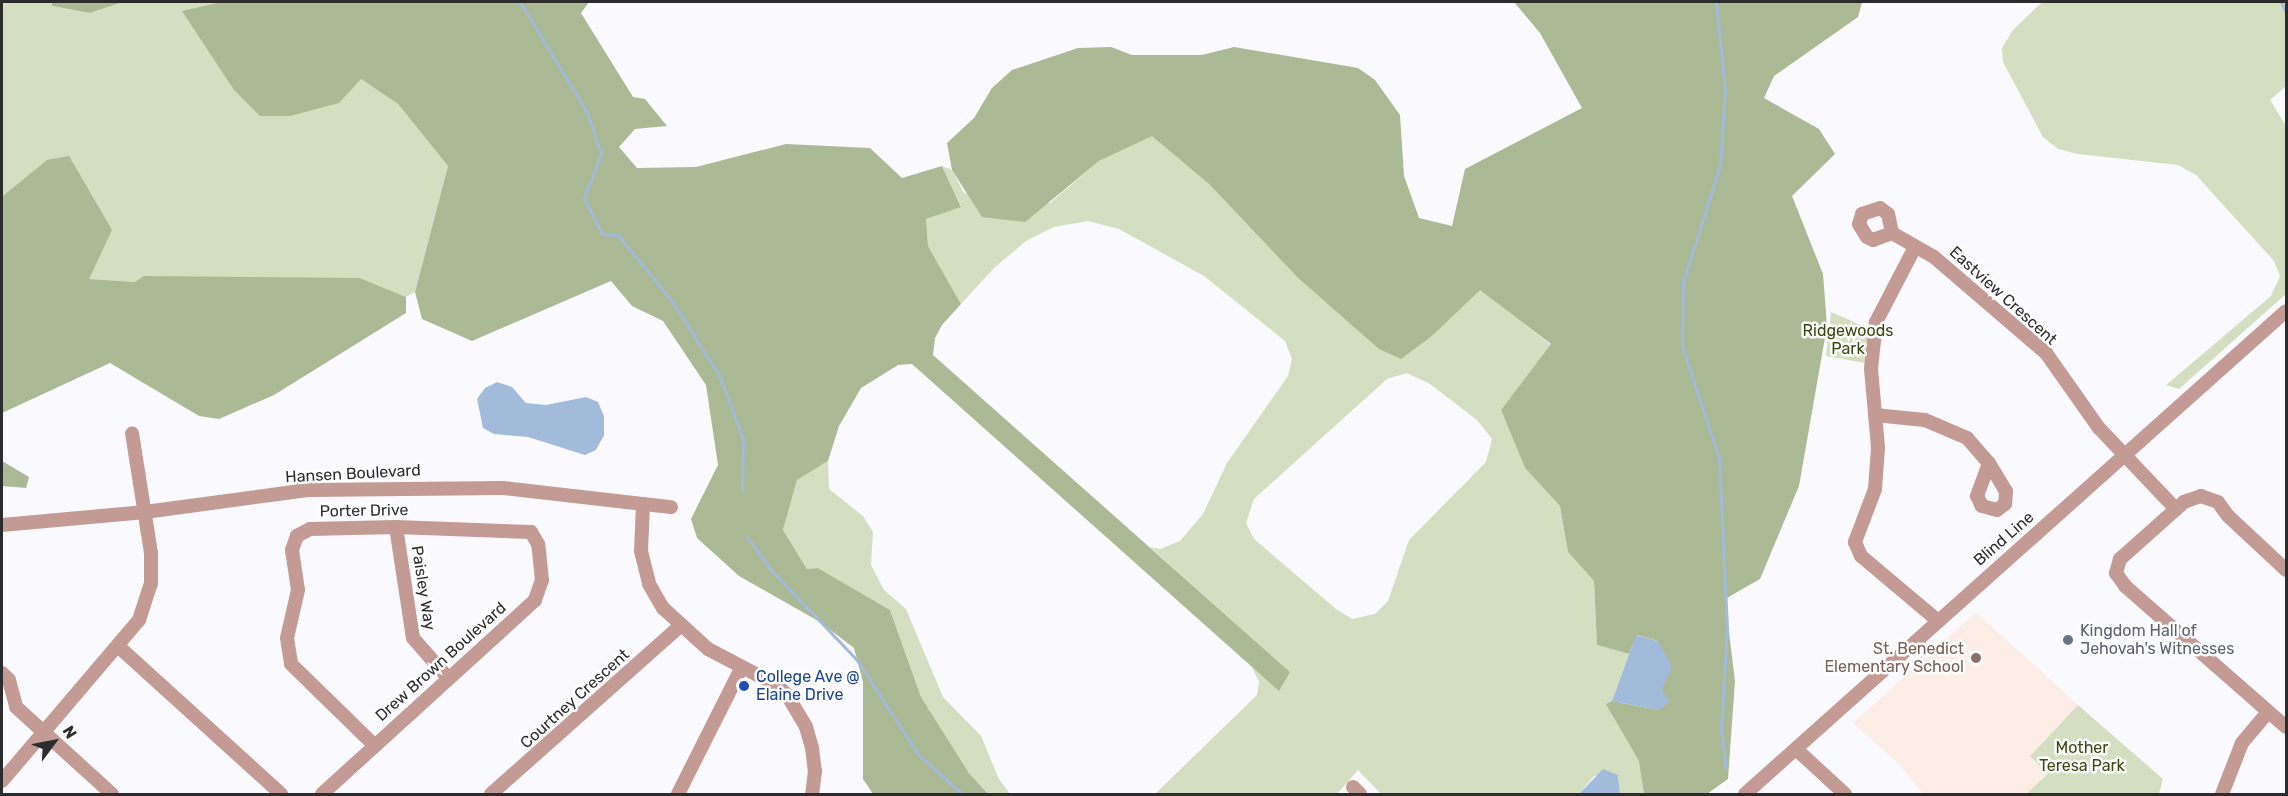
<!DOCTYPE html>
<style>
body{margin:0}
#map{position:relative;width:2288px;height:796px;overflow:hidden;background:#fafafe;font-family:Rubik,sans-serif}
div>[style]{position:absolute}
.education>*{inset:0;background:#fcede7}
.green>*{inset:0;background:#d3dfc0}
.forest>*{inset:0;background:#abb995}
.water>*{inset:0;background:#a3bbdb}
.stream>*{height:3px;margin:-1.5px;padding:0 1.5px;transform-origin:1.5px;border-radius:1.5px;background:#a3bbdb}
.minor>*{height:14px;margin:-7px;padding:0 7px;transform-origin:7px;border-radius:7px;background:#c49a94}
.dots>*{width:16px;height:16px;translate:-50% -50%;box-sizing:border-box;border:3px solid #fff;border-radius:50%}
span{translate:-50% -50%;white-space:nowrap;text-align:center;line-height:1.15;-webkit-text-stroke:5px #fff;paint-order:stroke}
.street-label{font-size:16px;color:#2c2c2f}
.park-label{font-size:16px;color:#384910}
.worship-label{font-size:16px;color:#5b616d}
.left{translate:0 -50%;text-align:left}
.education-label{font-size:16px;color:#785e54}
.right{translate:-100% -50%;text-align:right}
.transit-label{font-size:16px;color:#164399}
.frame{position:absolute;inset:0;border:3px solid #2c2c2f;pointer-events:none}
.north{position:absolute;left:24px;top:712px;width:60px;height:60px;-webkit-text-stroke:4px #fff;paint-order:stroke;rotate:58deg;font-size:16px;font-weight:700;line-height:24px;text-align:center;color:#2c2c2f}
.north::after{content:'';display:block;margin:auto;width:21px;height:27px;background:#2c2c2f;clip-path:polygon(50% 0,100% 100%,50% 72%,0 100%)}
</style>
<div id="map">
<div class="education">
<i style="clip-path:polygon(1976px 612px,2078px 705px,2030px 756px,2048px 774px,2026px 794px,1923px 794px,1898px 763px,1853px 723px)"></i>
</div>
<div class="green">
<i style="clip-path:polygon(2px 2px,52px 2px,52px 6px,90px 13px,123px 2px,221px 2px,183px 11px,361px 79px,398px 104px,448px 166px,415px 292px,406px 297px,360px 278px,135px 282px,89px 279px,3px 196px,2px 204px)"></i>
<i style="clip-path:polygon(2042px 2px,2286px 2px,2286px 86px,2270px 100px,2286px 126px,2286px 294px,2179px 389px,2166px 385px,2271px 296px,2280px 276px,2274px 261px,2196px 175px,2178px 165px,2078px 154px,2058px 149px,2043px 137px,2003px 62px,2002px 48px,2013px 30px)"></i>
<i style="clip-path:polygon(evenodd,1152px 135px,1209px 184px,1296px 276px,1401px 358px,1432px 336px,1480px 289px,1551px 345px,1501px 410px,1525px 468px,1560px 506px,1568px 552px,1594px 581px,1597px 645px,1629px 654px,1612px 701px,1607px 704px,1640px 761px,1644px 794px,1620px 794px,1618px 775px,1594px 776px,1579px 794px,1381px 794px,1358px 770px,1337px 794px,1155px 794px,1257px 695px,1259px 682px,1252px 667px,1279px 690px,1290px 672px,1150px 547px,1160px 549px,1180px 541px,1203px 514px,1227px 463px,1288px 376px,1292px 359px,1285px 341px,1204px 276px,1119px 229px,1088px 221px,1054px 227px,1026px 241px,995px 267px,961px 304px,928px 246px,926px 219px,961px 206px,942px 166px,952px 170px,964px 193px,1050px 203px,1099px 161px,1152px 135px,1407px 373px,1430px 384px,1477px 420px,1492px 439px,1486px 462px,1409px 540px,1388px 601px,1375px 614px,1352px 619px,1336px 609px,1254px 539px,1246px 523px,1254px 499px,1387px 379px,1407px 373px)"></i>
<i style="clip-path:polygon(1831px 312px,1868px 328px,1865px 363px,1826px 356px)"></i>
<i style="clip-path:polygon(828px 461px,829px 489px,863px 516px,873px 532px,871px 565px,884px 590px,906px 609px,943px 697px,981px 736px,999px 779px,1010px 794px,988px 794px,969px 773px,921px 697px,890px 610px,818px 568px,807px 569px,783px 530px,797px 480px)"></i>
<i style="clip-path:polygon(2078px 705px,2163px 779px,2159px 794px,2026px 794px,2048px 774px,2030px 756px)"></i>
</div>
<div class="forest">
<i style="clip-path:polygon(52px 2px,123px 2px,90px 13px,52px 6px)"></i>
<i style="clip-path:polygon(221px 2px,589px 2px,581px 13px,633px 97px,645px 99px,667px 126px,635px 129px,619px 147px,637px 168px,696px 167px,786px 144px,870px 148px,902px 178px,942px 166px,961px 207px,926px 219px,928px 246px,961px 304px,942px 325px,935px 338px,933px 355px,1290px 672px,1279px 691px,912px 364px,898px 365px,861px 388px,839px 426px,828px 461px,797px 480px,783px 530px,807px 569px,818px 568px,890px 610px,921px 697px,969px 773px,988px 794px,873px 794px,863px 779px,863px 682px,854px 648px,820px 622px,739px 576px,697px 538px,691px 519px,718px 465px,706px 385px,663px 321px,632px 306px,611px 281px,472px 341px,422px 319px,415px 292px,448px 166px,398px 104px,361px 79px,339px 103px,290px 116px,260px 116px,234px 90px,182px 11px)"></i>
<i style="clip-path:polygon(1514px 2px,1862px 2px,1858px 17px,1774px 76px,1764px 98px,1819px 129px,1835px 154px,1792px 196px,1823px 274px,1827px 326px,1799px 486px,1760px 579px,1725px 599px,1735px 681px,1728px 779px,1707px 794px,1644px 794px,1639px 761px,1606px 704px,1612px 701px,1659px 710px,1662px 690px,1658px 641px,1637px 635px,1629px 654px,1597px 645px,1594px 581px,1568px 552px,1560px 506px,1525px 468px,1501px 410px,1551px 344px,1480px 290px,1432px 336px,1401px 359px,1379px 349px,1296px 276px,1209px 184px,1152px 136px,1099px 161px,1025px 222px,982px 217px,952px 170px,947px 143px,974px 118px,992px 88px,1012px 70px,1078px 48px,1111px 47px,1132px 55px,1202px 55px,1234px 47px,1358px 68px,1375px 80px,1400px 115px,1404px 176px,1419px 218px,1452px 226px,1465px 169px,1582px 108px,1540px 33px)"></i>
<i style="clip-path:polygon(69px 156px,112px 230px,89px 279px,135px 282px,144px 276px,360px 278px,406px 297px,406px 313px,274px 395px,219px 419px,199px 416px,110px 363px,2px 413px,3px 196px,47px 160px)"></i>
<i style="clip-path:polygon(2px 461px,29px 477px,26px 488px,2px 486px)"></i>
</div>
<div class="water">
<i style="clip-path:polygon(497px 382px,512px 387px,526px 403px,546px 405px,586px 397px,598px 402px,604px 416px,604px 435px,596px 450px,585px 455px,528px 437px,494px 434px,483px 428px,477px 399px,485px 388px)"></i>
<i style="clip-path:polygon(1636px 635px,1658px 641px,1672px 667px,1662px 689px,1669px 702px,1659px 710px,1612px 701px)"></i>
<i style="clip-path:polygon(1603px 769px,1618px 775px,1620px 794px,1579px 794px)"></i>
</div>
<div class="stream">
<i style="left:520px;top:2px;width:129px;rotate:58.7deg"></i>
<i style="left:587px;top:112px;width:44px;rotate:71.6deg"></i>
<i style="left:601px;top:154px;width:47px;rotate:111.1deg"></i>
<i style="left:584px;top:198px;width:40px;rotate:63.4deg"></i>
<i style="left:602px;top:234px;width:16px;rotate:4deg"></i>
<i style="left:618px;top:235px;width:89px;rotate:50.9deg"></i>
<i style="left:674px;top:304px;width:86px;rotate:57.8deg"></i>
<i style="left:720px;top:377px;width:66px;rotate:69.6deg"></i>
<i style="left:743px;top:439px;width:53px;rotate:91.1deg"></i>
<i style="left:1716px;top:2px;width:88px;rotate:84.2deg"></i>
<i style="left:1725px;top:90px;width:75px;rotate:93.8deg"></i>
<i style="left:1720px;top:165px;width:123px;rotate:107.5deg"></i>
<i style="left:1683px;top:282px;width:64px;rotate:90.9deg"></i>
<i style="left:1682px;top:346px;width:118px;rotate:71.7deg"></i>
<i style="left:1719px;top:458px;width:172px;rotate:87.3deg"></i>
<i style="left:1727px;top:630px;width:99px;rotate:93.5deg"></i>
<i style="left:1721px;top:729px;width:39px;rotate:83deg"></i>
<i style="left:2281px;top:2px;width:12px;rotate:66deg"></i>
<i style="left:747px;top:537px;width:42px;rotate:53.7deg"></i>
<i style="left:772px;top:571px;width:123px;rotate:46.3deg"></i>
<i style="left:857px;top:660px;width:112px;rotate:57deg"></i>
<i style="left:918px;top:754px;width:59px;rotate:42.3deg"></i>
</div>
<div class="minor">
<i style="left:1892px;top:233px;width:20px;rotate:160deg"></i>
<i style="left:1873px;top:240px;width:7px;rotate:-153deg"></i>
<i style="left:1867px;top:237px;width:15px;rotate:-122deg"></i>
<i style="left:1859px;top:224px;width:10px;rotate:-73deg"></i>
<i style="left:1862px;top:214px;width:19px;rotate:-18deg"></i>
<i style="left:1880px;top:208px;width:10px;rotate:37deg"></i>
<i style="left:1888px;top:214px;width:19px;rotate:78deg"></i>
<i style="left:1892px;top:233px;width:48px;rotate:29.7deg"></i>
<i style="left:1934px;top:257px;width:148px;rotate:40.6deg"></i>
<i style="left:2046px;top:353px;width:92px;rotate:54.8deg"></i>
<i style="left:2099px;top:428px;width:112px;rotate:46.5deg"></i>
<i style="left:1915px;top:247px;width:85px;rotate:117.5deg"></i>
<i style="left:1876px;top:322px;width:47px;rotate:96.1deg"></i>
<i style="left:1871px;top:369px;width:79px;rotate:84.9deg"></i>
<i style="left:1878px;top:448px;width:41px;rotate:94.2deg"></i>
<i style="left:1875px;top:489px;width:57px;rotate:110.7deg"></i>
<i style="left:1855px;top:542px;width:15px;rotate:67deg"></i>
<i style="left:1861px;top:556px;width:99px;rotate:40.1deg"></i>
<i style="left:1875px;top:415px;width:50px;rotate:5.7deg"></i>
<i style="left:1925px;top:420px;width:46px;rotate:23.2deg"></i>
<i style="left:1967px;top:438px;width:33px;rotate:49deg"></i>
<i style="left:1989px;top:463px;width:33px;rotate:59deg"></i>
<i style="left:2006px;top:491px;width:13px;rotate:94deg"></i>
<i style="left:2005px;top:504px;width:10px;rotate:143deg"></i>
<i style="left:1997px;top:510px;width:16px;rotate:-165deg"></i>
<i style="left:1982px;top:506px;width:11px;rotate:-117deg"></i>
<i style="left:1977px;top:496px;width:35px;rotate:-70deg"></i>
<i style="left:643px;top:504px;width:47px;rotate:92.4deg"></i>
<i style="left:641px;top:551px;width:34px;rotate:76deg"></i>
<i style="left:649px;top:584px;width:28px;rotate:60deg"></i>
<i style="left:663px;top:608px;width:61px;rotate:42.3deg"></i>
<i style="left:708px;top:649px;width:78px;rotate:27.6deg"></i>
<i style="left:777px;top:685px;width:14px;rotate:45deg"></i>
<i style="left:787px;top:695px;width:37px;rotate:59deg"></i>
<i style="left:806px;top:727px;width:22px;rotate:74deg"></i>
<i style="left:812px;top:748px;width:23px;rotate:83deg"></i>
<i style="left:815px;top:771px;width:23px;rotate:97deg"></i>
<i style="left:2px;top:525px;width:144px;rotate:-5.2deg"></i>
<i style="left:145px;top:512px;width:164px;rotate:-7.7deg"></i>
<i style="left:308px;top:490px;width:195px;rotate:-0.6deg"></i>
<i style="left:503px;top:488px;width:169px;rotate:6.5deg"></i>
<i style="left:396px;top:527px;width:112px;rotate:81.3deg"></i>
<i style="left:413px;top:638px;width:53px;rotate:48.8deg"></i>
<i style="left:2286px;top:570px;width:79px;rotate:-137deg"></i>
<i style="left:2228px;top:516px;width:17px;rotate:-126deg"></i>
<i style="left:2218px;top:502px;width:18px;rotate:-161deg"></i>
<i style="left:2201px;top:496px;width:18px;rotate:161deg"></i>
<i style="left:2184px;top:502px;width:86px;rotate:138.3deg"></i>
<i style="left:2120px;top:559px;width:15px;rotate:106deg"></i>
<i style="left:2116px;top:573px;width:16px;rotate:55deg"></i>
<i style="left:2125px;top:586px;width:214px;rotate:41.2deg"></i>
<i style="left:119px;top:647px;width:219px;rotate:42.2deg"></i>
<i style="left:2px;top:673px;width:10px;rotate:45deg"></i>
<i style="left:9px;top:680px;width:28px;rotate:75deg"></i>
<i style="left:16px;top:707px;width:130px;rotate:42.2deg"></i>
<i style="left:1796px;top:749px;width:67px;rotate:42.6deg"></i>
<i style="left:2px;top:781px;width:211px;rotate:-49.6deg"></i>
<i style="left:139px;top:620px;width:38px;rotate:-72deg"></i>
<i style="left:151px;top:584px;width:31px;rotate:-90deg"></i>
<i style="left:151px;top:553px;width:121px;rotate:-99deg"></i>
<i style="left:1353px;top:787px;width:10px;rotate:45deg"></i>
<i style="left:322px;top:794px;width:288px;rotate:-42.3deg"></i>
<i style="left:535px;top:600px;width:21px;rotate:-71deg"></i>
<i style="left:542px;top:580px;width:36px;rotate:-96deg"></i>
<i style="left:538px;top:544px;width:14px;rotate:-120deg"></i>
<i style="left:531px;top:532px;width:135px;rotate:-177.9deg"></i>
<i style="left:396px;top:527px;width:86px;rotate:178.7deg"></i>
<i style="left:310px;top:529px;width:15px;rotate:152deg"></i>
<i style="left:297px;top:536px;width:15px;rotate:110deg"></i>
<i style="left:292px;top:550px;width:40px;rotate:81.5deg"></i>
<i style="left:298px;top:590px;width:49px;rotate:102.9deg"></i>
<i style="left:287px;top:638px;width:26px;rotate:81deg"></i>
<i style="left:291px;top:664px;width:116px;rotate:44.3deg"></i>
<i style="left:491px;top:794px;width:251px;rotate:-41.6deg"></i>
<i style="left:678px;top:794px;width:142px;rotate:-63.3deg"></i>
<i style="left:1745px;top:794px;width:725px;rotate:-41.76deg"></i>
<i style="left:2222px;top:794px;width:55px;rotate:-68.6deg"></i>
<i style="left:2242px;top:743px;width:40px;rotate:-50deg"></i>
</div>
<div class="dots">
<i style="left:2068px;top:640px;background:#6b7280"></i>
<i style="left:1976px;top:658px;background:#8d6e63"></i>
<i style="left:744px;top:686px;background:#1a4fb4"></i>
</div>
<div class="street-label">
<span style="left:2003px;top:296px;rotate:42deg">Eastview Crescent</span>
<span style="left:353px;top:474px;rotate:-3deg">Hansen Boulevard</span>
<span style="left:364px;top:511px;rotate:-1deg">Porter Drive</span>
<span style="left:2004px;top:539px;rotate:-41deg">Blind Line</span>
<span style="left:423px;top:588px;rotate:81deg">Paisley Way</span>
<span style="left:441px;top:662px;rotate:-42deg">Drew Brown Boulevard</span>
<span style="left:575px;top:699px;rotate:-42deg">Courtney Crescent</span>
</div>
<div class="park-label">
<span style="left:1848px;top:340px">Ridgewoods<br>Park</span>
<span style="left:2082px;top:757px">Mother<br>Teresa Park</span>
</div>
<div class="worship-label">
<span class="left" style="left:2080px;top:640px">Kingdom Hall of<br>Jehovah's Witnesses</span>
</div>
<div class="education-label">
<span class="right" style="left:1964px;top:658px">St. Benedict<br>Elementary School</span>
</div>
<div class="transit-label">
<span class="left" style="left:756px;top:686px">College Ave @<br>Elaine Drive</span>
</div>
<div class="frame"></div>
<div class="north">N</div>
</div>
